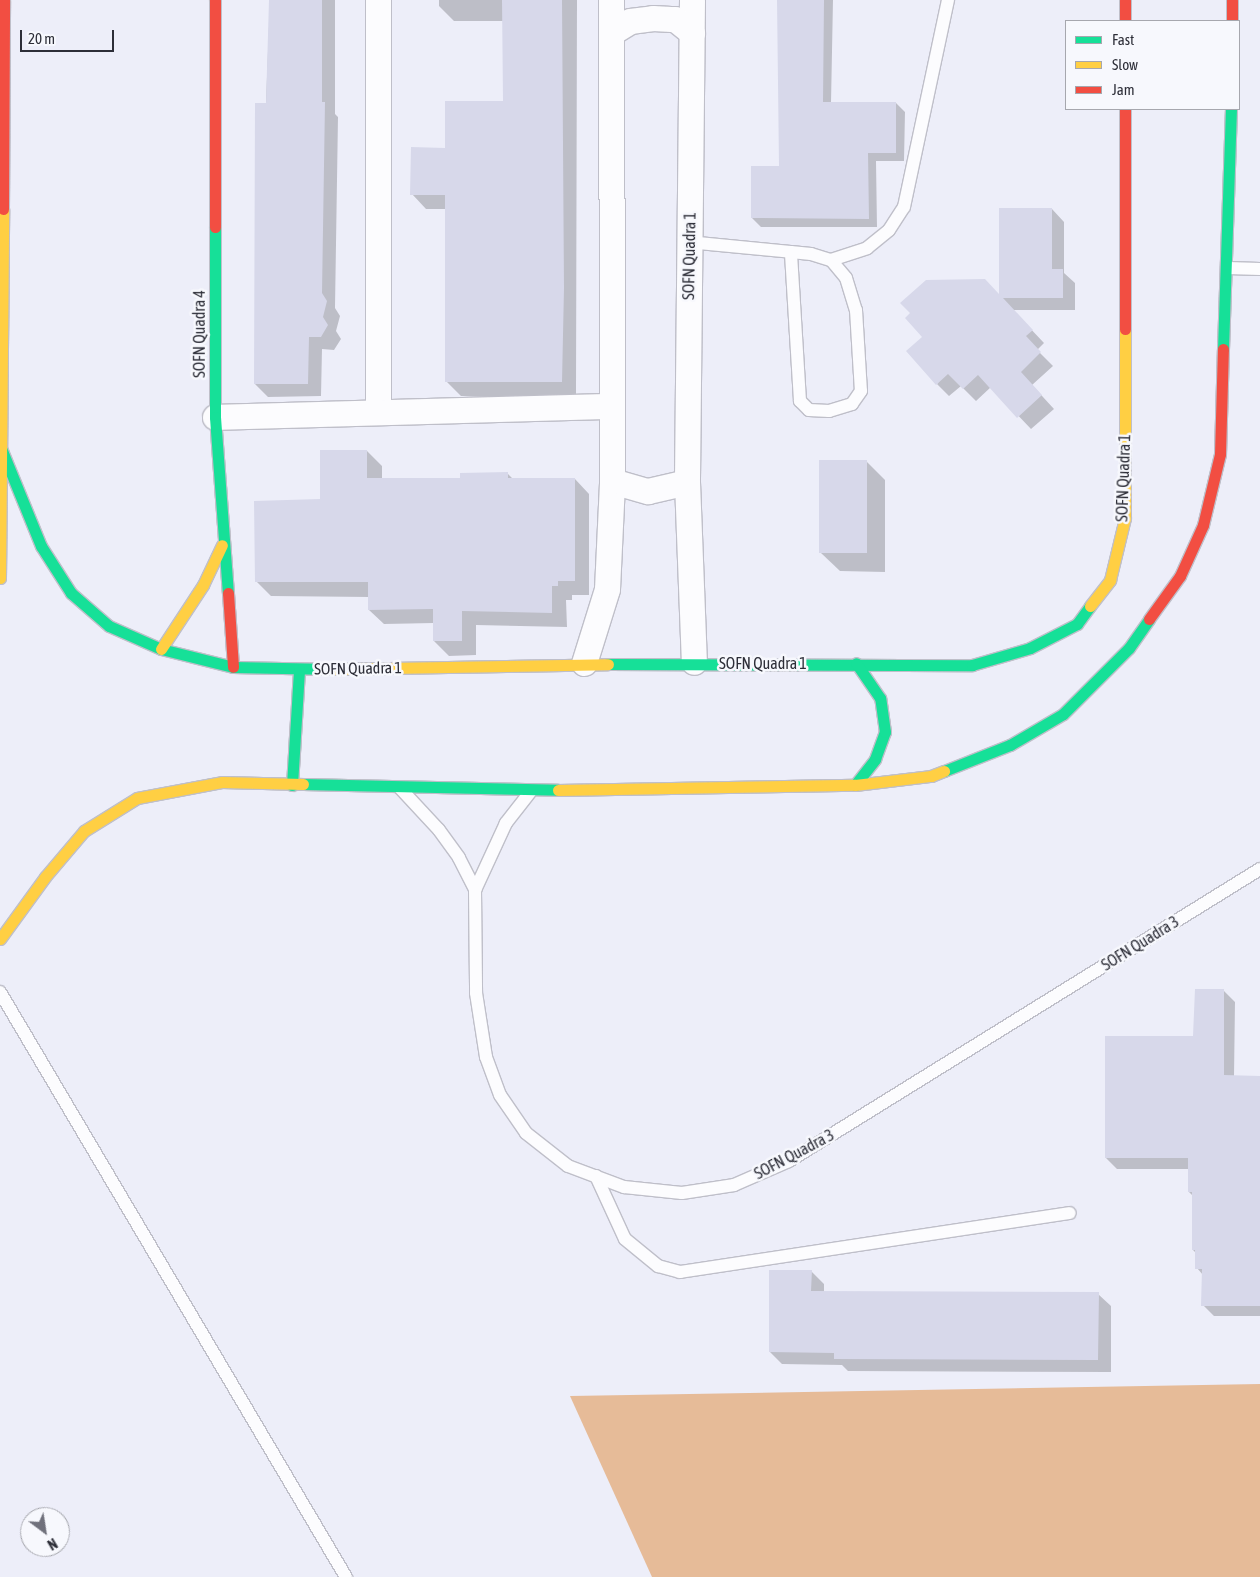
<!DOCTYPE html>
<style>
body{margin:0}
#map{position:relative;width:1260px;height:1577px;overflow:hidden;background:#edeef9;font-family:"Asap Condensed",sans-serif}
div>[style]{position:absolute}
.forest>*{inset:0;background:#e6bb98}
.shadow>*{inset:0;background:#0003}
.building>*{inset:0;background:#d7d8ea;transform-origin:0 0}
.roads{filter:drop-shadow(1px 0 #bfbfc9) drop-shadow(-1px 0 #bfbfc9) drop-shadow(0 1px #bfbfc9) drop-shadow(0 -1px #bfbfc9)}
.lane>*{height:12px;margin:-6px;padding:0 6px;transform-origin:6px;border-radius:6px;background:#fcfcfe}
.street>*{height:25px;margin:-12.5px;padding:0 12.5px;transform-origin:12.5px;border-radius:12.5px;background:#fcfcfe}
.fast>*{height:11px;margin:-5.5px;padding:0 5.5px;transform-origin:5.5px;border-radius:5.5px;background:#16e098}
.slow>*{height:11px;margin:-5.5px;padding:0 5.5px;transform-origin:5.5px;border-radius:5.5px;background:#ffcf43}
.jam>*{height:11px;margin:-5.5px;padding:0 5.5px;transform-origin:5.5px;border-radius:5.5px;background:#f24e42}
span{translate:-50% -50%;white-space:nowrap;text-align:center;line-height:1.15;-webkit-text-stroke:5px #f7f8fd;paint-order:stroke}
.street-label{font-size:16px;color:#2d2e38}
.legend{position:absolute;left:1065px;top:20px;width:175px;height:90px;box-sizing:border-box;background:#f7f8fd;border:1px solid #a6a7ae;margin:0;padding:6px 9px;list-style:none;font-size:15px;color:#2d2e38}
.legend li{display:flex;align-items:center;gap:10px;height:25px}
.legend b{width:25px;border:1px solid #a6a7ae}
.north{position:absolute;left:20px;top:1507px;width:50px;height:50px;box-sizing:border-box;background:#f7f8fd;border:1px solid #a6a7ae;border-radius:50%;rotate:149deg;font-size:14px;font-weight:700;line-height:20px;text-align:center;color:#2d2e38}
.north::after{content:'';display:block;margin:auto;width:18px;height:22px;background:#70717c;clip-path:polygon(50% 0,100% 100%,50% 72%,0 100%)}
.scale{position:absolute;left:20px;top:30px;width:94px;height:22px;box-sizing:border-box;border:2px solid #2d2e38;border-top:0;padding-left:6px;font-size:15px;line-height:18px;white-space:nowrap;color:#2d2e38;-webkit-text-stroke:4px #f7f8fd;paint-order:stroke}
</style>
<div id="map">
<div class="forest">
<i style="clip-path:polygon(1260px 1384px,1260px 1577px,652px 1577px,570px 1396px)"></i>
</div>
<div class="shadow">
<i style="clip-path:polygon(270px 0,335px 0,335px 114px,338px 117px,335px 308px,340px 316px,336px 331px,341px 339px,334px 350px,322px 349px,321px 396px,268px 397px,255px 384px)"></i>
<i style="clip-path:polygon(439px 0,577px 0,576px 396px,461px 396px,447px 382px,447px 209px,426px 209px,412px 194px,446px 149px,505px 102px,504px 21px,454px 21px,439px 6px)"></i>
<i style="clip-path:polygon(778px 0,833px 0,831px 103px,896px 103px,905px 112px,904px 161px,876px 161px,877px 227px,761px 227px,752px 218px,780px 167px)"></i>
<i style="clip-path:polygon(1052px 209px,1064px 222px,1064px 273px,1075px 283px,1075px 310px,1013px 310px,1044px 343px,1037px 350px,1053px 366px,1032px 385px,1054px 409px,1031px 429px,991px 387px,976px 401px,961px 386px,949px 396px,937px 384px,1000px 296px)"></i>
<i style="clip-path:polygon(367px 451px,382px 466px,382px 479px,461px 480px,508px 474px,513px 479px,575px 479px,589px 494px,589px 595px,572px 595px,572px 600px,566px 600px,567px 627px,476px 625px,476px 655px,449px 656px,434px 641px,434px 623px,384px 624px,369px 610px,369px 597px,271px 596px,256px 581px,321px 500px)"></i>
<i style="clip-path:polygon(866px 461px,885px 480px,885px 572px,840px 571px,821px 553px)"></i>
<i style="clip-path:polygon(1224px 991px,1235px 1002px,1234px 1077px,1260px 1077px,1260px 1316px,1214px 1316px,1203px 1305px,1203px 1275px,1197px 1268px,1196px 1253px,1193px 1250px,1193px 1196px,1189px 1192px,1190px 1169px,1117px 1169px,1106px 1158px,1194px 1037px)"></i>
<i style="clip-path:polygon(811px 1271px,824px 1284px,824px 1293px,1098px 1294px,1111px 1306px,1111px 1372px,848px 1371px,842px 1365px,782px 1364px,770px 1352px)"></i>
</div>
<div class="building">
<i style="clip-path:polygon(269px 0,322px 0,322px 102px,325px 102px,322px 293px,327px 301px,323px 317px,328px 325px,321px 337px,309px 337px,308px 384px,254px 384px,255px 103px,266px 103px)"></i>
<i style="clip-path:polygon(502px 0,562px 0,564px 288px,562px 382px,445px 382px,445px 195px,410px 195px,411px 147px,445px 148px,445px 101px,503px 101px)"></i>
<i style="clip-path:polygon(777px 0,824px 0,823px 102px,896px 102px,896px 153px,868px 153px,869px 219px,751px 218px,751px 166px,779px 166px)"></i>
<i style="clip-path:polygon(999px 208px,1052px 208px,1052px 269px,1063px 269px,1063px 298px,1003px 298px,1033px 330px,1026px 336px,1041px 352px,1021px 372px,1042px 395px,1017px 418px,978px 375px,963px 389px,948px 374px,936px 385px,906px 351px,922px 337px,905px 318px,910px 313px,900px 303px,926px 280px,985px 279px,999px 294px)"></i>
<i style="clip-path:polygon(320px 450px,367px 450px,367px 478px,460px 478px,460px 473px,508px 472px,508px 478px,575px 478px,575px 581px,558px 581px,558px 586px,552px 586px,552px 613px,462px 611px,462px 641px,433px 641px,433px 609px,368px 610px,368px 582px,255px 582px,254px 501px,320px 499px)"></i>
<i style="left:819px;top:460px;width:48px;height:93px"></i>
<i style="clip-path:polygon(1195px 989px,1224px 989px,1224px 1075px,1260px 1076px,1260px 1306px,1201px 1306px,1202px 1269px,1195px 1269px,1195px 1250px,1192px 1250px,1192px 1192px,1188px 1192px,1188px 1158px,1105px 1158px,1105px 1036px,1193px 1036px)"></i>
<i style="clip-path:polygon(769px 1270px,812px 1270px,811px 1291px,1099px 1292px,1098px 1360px,834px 1359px,834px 1353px,769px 1352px)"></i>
</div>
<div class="roads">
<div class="lane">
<i style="left:688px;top:242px;width:103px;rotate:5.5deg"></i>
<i style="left:791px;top:252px;width:20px;rotate:6deg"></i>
<i style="left:811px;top:254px;width:21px;rotate:17deg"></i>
<i style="left:831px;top:260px;width:23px;rotate:50deg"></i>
<i style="left:846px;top:278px;width:34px;rotate:73deg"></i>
<i style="left:856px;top:310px;width:81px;rotate:86.5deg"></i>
<i style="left:861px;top:391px;width:16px;rotate:125deg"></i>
<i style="left:852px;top:404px;width:24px;rotate:163deg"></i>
<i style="left:829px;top:411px;width:20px;rotate:-177deg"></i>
<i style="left:809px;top:410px;width:13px;rotate:-135deg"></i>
<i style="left:800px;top:401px;width:149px;rotate:-93.5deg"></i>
<i style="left:831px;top:260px;width:38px;rotate:-18deg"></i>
<i style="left:867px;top:248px;width:28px;rotate:-39deg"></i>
<i style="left:889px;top:230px;width:27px;rotate:-57deg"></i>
<i style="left:904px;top:207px;width:212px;rotate:-78deg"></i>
<i style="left:1228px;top:268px;width:32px;rotate:2deg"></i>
<i style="left:400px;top:788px;width:57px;rotate:47.1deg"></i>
<i style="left:439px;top:830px;width:34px;rotate:54deg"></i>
<i style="left:459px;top:858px;width:36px;rotate:63deg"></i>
<i style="left:531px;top:791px;width:41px;rotate:128deg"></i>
<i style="left:506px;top:823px;width:74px;rotate:114.8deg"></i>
<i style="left:475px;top:890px;width:103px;rotate:89.4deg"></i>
<i style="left:476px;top:993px;width:65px;rotate:81.1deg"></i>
<i style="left:486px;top:1057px;width:40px;rotate:69.8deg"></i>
<i style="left:500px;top:1095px;width:46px;rotate:55.6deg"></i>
<i style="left:526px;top:1133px;width:53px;rotate:38.2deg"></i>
<i style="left:568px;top:1166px;width:60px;rotate:20.6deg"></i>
<i style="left:624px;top:1187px;width:58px;rotate:5.9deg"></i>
<i style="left:682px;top:1193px;width:53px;rotate:-8.7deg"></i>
<i style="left:734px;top:1185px;width:60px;rotate:-23.6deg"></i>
<i style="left:789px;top:1161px;width:554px;rotate:-31.8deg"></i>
<i style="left:0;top:992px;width:680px;rotate:59.4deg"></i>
<i style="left:596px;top:1176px;width:69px;rotate:65.3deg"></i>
<i style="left:625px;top:1239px;width:43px;rotate:39.3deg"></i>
<i style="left:658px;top:1266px;width:23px;rotate:15deg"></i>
<i style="left:680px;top:1272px;width:394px;rotate:-8.6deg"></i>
</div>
<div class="street">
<i style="left:378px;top:0;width:411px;rotate:90deg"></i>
<i style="left:692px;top:0;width:482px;rotate:90.6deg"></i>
<i style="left:687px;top:482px;width:180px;rotate:87.8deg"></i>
<i style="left:611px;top:33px;width:22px;rotate:-32deg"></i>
<i style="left:630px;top:21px;width:23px;rotate:-7deg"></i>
<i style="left:653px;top:18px;width:22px;rotate:3deg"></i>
<i style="left:675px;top:19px;width:22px;rotate:39deg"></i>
<i style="left:215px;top:417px;width:396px;rotate:-1.6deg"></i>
<i style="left:612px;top:481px;width:37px;rotate:16deg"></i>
<i style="left:648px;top:491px;width:40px;rotate:-13deg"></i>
<i style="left:584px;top:663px;width:77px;rotate:-72.7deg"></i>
<i style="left:607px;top:589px;width:108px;rotate:-87.3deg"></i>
<i style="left:612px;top:481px;width:481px;rotate:-90.1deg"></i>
</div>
<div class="fast">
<i style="left:215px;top:227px;width:190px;rotate:90deg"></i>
<i style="left:215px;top:417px;width:176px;rotate:85.8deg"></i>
<i style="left:1223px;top:349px;width:240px;rotate:-88.1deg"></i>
<i style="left:1px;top:448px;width:106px;rotate:67.8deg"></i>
<i style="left:41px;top:546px;width:56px;rotate:57.4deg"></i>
<i style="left:71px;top:593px;width:50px;rotate:41deg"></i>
<i style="left:109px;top:626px;width:57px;rotate:23.9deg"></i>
<i style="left:161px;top:649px;width:74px;rotate:14deg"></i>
<i style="left:233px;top:667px;width:98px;rotate:1.2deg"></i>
<i style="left:608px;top:664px;width:364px;rotate:0.2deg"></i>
<i style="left:972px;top:665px;width:60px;rotate:-16.3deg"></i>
<i style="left:1030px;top:648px;width:53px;rotate:-27.1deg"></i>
<i style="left:1077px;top:624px;width:22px;rotate:-54deg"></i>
<i style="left:944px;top:771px;width:71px;rotate:-21.5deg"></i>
<i style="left:1010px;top:745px;width:61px;rotate:-30.3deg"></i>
<i style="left:1063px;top:714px;width:93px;rotate:-45deg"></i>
<i style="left:1129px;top:648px;width:35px;rotate:-55deg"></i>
<i style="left:303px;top:784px;width:255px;rotate:1.3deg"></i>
<i style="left:292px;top:785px;width:115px;rotate:-86.5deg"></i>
<i style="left:855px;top:785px;width:33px;rotate:-52deg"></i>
<i style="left:875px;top:759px;width:29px;rotate:-70deg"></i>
<i style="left:885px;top:732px;width:34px;rotate:-98deg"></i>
<i style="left:880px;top:698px;width:42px;rotate:-124.4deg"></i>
</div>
<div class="slow">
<i style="left:0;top:578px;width:369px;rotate:-89.5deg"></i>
<i style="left:1090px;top:606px;width:33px;rotate:-52deg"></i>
<i style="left:1110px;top:580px;width:64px;rotate:-76.4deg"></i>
<i style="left:1125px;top:518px;width:189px;rotate:-90deg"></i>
<i style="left:161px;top:649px;width:77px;rotate:-56.7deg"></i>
<i style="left:203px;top:585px;width:44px;rotate:-64.6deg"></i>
<i style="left:331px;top:669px;width:277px;rotate:-1deg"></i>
<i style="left:558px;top:790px;width:297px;rotate:-1deg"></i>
<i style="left:855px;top:785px;width:77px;rotate:-6.8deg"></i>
<i style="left:931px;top:776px;width:14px;rotate:-21deg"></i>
<i style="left:0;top:939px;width:77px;rotate:-54deg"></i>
<i style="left:45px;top:877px;width:60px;rotate:-49.7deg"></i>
<i style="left:84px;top:831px;width:62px;rotate:-31.9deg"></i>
<i style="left:137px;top:798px;width:86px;rotate:-10.7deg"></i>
<i style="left:222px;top:782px;width:81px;rotate:1.4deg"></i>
</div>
<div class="jam">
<i style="left:215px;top:0;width:227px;rotate:90deg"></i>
<i style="left:1125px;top:0;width:21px;rotate:90deg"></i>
<i style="left:1232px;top:0;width:21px;rotate:90deg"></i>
<i style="left:1125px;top:109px;width:220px;rotate:90deg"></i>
<i style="left:3px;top:209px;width:209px;rotate:-89.7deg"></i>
<i style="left:228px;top:593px;width:74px;rotate:86.1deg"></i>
<i style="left:1149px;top:619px;width:53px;rotate:-54.2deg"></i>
<i style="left:1180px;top:576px;width:56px;rotate:-65.7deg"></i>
<i style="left:1203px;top:525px;width:73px;rotate:-76.5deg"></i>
<i style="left:1220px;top:454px;width:105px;rotate:-88.4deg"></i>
</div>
</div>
<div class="street-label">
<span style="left:689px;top:256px;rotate:-89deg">SOFN Quadra 1</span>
<span style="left:199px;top:334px;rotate:-90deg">SOFN Quadra 4</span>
<span style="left:1123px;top:478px;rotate:-88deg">SOFN Quadra 1</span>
<span style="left:763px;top:663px">SOFN Quadra 1</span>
<span style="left:358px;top:668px;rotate:-1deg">SOFN Quadra 1</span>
<span style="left:1140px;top:943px;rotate:-32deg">SOFN Quadra 3</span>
<span style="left:794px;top:1154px;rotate:-28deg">SOFN Quadra 3</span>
</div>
<ul class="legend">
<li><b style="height:6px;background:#16e098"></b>Fast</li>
<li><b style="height:6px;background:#ffcf43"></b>Slow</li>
<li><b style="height:6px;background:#f24e42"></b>Jam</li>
</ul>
<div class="north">N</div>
<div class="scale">20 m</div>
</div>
